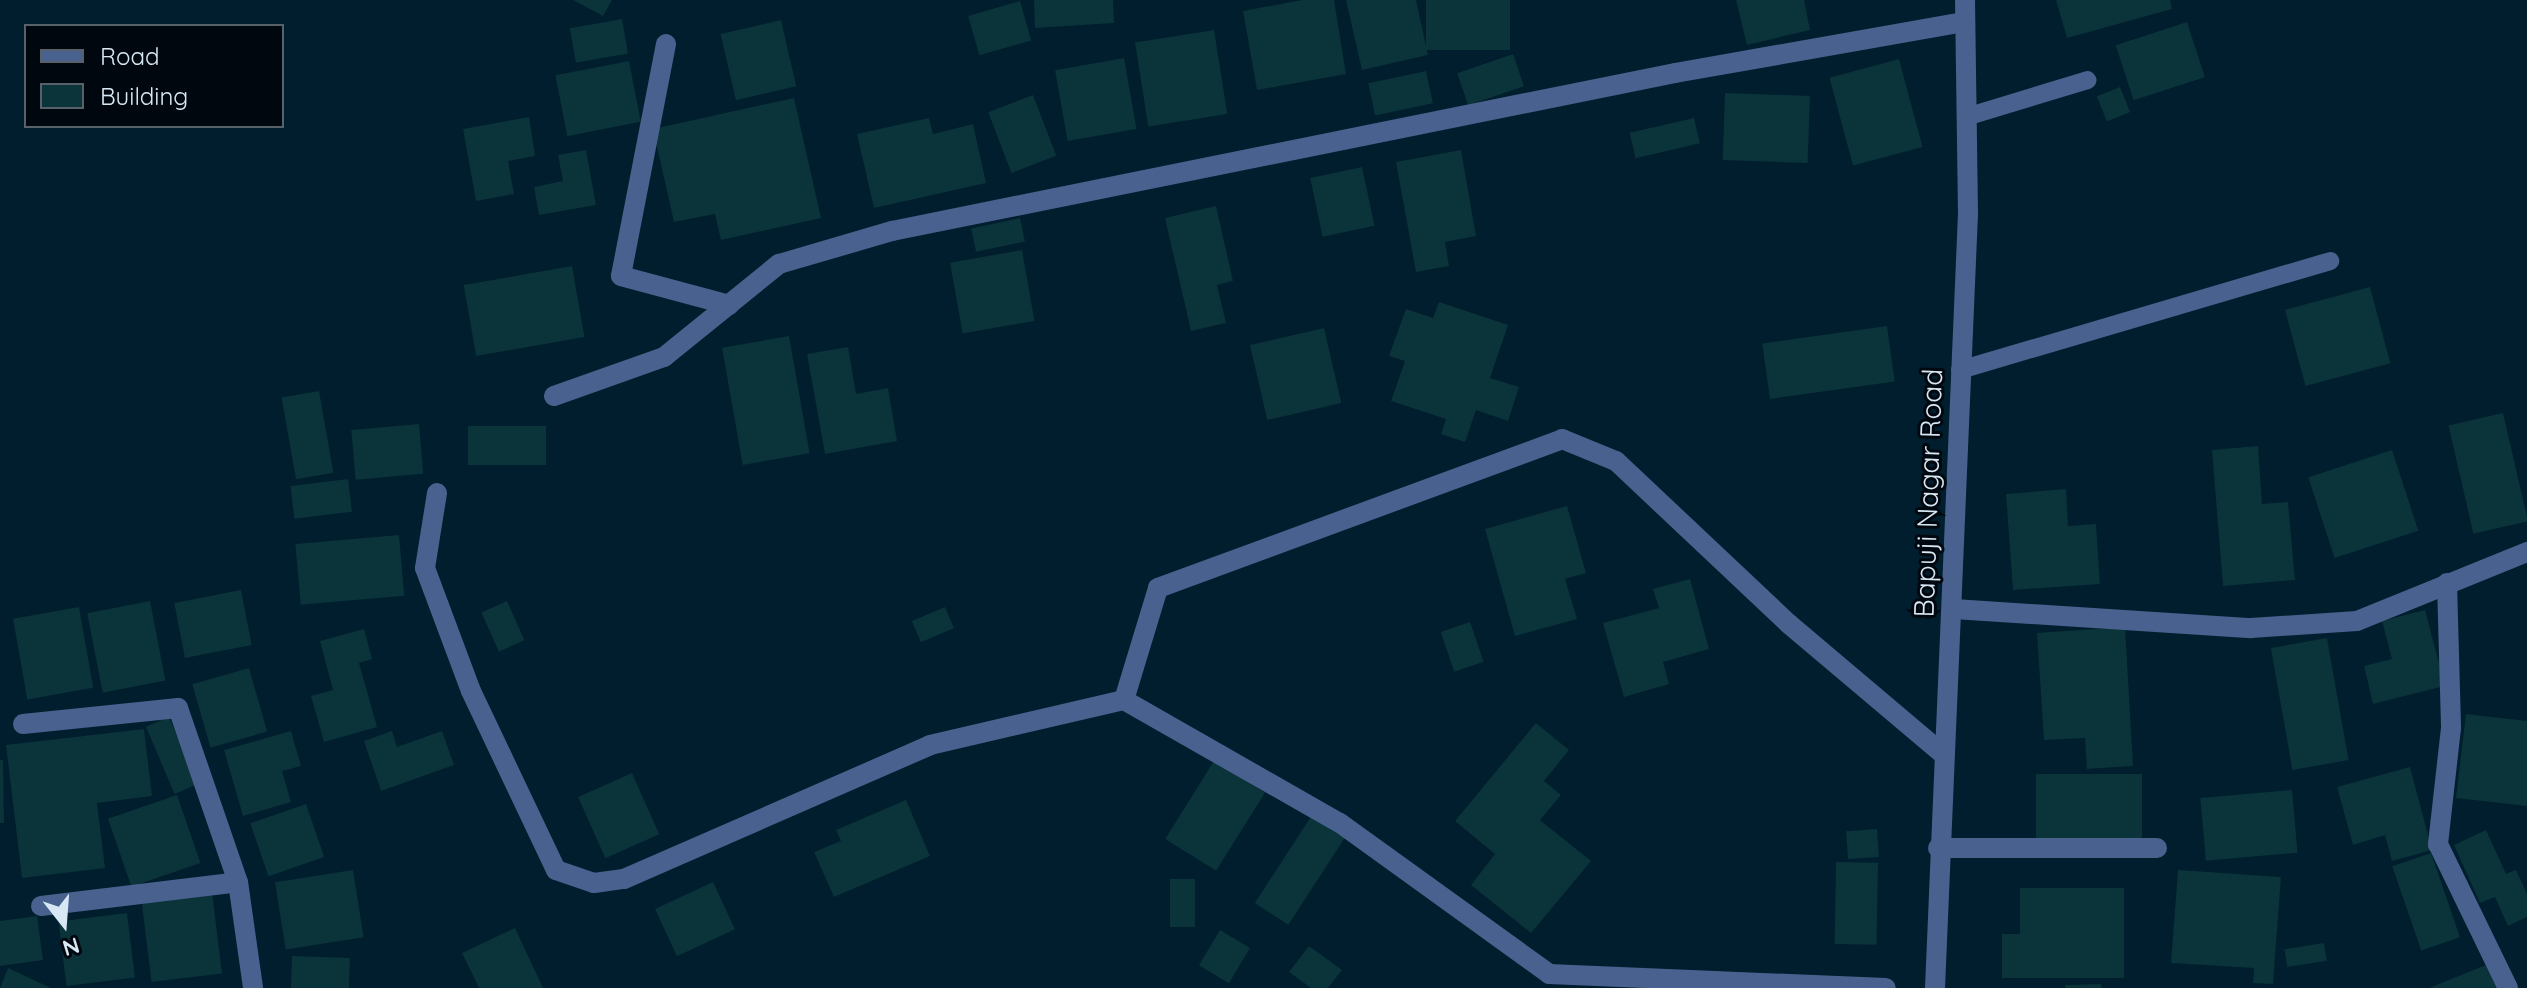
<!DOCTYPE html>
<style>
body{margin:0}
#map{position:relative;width:2527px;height:988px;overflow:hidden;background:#001e2e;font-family:Quicksand,sans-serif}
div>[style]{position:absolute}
.building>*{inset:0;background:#0a333a;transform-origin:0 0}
.service>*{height:18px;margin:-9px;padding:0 9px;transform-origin:9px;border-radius:9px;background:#48618e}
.minor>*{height:20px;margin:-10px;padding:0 10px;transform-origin:10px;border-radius:10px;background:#48618e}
.tertiary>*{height:20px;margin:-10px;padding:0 10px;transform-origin:10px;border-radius:10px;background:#48618e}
span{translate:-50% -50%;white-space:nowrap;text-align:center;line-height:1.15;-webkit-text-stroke:6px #00070e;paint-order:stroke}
.street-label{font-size:28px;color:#d7e8f4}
.legend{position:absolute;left:24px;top:24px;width:260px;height:104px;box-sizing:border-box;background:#00070e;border:2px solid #56616a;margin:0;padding:10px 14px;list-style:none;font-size:24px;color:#d7e8f4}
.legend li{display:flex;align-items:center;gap:16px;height:40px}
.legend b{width:40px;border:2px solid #56616a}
.north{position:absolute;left:24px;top:884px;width:80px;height:80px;-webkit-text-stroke:6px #00070e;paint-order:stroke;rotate:163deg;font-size:22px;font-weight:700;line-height:32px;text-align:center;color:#d7e8f4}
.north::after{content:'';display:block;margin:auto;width:28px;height:36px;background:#d7e8f4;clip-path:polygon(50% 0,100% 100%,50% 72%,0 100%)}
</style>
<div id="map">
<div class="building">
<i style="clip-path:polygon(573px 0,612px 0,603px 16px)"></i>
<i style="clip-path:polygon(1034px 0,1113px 0,1114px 23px,1035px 28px)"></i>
<i style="clip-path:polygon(1302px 0,1334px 0,1346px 74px,1257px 90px,1243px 11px)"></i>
<i style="clip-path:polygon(1346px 0,1416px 0,1428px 55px,1362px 70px)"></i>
<i style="left:1426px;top:0;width:84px;height:50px"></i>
<i style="clip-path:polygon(1736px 0,1804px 0,1810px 30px,1747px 45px)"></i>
<i style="clip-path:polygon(2056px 0,2170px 0,2172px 9px,2067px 38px)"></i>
<i style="left:1020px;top:1px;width:41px;height:54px;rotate:74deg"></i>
<i style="left:622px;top:19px;width:35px;height:53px;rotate:80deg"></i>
<i style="left:781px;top:20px;width:68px;height:62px;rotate:77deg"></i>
<i style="left:2187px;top:22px;width:58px;height:75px;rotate:72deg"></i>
<i style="left:1214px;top:30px;width:85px;height:80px;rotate:81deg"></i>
<i style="left:1513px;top:54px;width:34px;height:59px;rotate:71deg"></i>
<i style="left:1124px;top:58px;width:72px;height:70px;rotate:80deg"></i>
<i style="left:1899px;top:59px;width:91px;height:72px;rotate:75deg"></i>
<i style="left:629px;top:61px;width:62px;height:75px;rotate:79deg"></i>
<i style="left:1426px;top:71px;width:33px;height:59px;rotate:78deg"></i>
<i style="left:2120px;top:87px;width:27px;height:25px;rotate:68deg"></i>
<i style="left:1725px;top:93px;width:85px;height:67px;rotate:2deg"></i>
<i style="left:1033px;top:95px;width:65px;height:48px;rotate:69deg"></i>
<i style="clip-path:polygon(794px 98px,821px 218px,721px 240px,715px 214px,674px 222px,653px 129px)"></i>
<i style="clip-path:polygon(529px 117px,535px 156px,508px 161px,514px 194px,476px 201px,463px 129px)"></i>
<i style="clip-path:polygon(929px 118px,933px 134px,973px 124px,986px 183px,874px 208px,857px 134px)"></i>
<i style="left:1694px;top:118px;width:26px;height:66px;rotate:77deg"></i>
<i style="clip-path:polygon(586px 150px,596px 205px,539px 215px,534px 187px,563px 181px,558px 155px)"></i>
<i style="clip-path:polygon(1461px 150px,1476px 236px,1445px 242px,1449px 266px,1416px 272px,1396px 162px)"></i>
<i style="left:1362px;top:167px;width:60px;height:53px;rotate:78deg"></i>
<i style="clip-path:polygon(1216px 206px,1233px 281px,1217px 285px,1226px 323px,1191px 331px,1165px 218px)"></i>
<i style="left:1020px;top:218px;width:24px;height:50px;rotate:78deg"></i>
<i style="left:1022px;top:250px;width:72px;height:73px;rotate:80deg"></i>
<i style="left:572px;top:266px;width:72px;height:110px;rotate:80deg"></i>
<i style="left:2370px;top:287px;width:79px;height:88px;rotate:75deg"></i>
<i style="clip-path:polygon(1439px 302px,1508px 325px,1490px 378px,1519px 387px,1508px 421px,1476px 410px,1465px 442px,1441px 434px,1446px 419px,1391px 401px,1405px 361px,1389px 356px,1406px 309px,1433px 318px)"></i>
<i style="left:1887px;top:326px;width:56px;height:126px;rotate:82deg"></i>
<i style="left:1324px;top:328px;width:77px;height:76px;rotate:77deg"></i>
<i style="left:789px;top:336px;width:119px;height:68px;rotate:80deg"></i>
<i style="clip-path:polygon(848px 347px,856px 394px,888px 388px,897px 441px,825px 454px,807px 354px)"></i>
<i style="left:319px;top:391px;width:83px;height:38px;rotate:80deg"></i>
<i style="left:2503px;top:413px;width:111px;height:56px;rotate:77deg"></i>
<i style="left:419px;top:424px;width:50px;height:68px;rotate:85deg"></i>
<i style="left:546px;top:426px;width:39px;height:78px;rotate:90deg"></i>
<i style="clip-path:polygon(2258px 446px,2262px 504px,2288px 502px,2295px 580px,2223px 586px,2212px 450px)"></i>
<i style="left:2392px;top:450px;width:85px;height:88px;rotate:72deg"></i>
<i style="left:348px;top:479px;width:33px;height:58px;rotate:83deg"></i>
<i style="clip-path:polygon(2066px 489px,2068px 526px,2096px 524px,2100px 584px,2013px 590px,2006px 494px)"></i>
<i style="clip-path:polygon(1567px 506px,1586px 573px,1565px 579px,1577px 619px,1515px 636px,1485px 529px)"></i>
<i style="left:399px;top:535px;width:61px;height:104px;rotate:85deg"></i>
<i style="clip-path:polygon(1690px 579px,1709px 649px,1663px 662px,1669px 684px,1624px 697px,1603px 623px,1659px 608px,1653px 589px)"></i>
<i style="left:241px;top:590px;width:56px;height:68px;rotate:79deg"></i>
<i style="left:150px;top:601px;width:81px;height:64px;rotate:79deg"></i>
<i style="left:507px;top:601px;width:43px;height:28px;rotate:66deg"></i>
<i style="left:79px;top:607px;width:82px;height:67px;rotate:80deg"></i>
<i style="left:945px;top:607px;width:23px;height:36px;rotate:67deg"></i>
<i style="clip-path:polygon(2425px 610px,2445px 686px,2373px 704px,2364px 666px,2392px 659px,2382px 621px)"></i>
<i style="left:1470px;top:622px;width:42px;height:31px;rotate:71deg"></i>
<i style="clip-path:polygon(2125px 627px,2133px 766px,2087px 769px,2085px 738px,2044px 740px,2037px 633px)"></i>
<i style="clip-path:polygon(364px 629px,372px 659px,359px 663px,377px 727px,324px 742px,311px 696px,333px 690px,320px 641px)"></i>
<i style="left:2327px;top:638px;width:124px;height:57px;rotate:80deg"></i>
<i style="left:249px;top:668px;width:66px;height:59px;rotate:74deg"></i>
<i style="clip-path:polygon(2466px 714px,2527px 721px,2527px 806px,2456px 798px)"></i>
<i style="left:169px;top:717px;width:73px;height:25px;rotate:67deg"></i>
<i style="clip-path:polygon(1536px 723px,1569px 750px,1544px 781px,1561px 795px,1540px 820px,1591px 861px,1531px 933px,1471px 885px,1495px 854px,1455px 821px)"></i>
<i style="clip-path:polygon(144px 729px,152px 796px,97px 803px,105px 868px,22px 878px,6px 745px)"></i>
<i style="clip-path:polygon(291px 731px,301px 766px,282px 771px,291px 802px,243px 816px,224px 750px)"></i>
<i style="clip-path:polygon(392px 731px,397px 747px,442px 731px,454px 765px,381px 791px,364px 741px)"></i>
<i style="clip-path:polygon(0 760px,3px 760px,4px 823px,0 823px)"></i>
<i style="left:1214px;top:761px;width:60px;height:92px;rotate:32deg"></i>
<i style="clip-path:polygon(2410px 767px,2432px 850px,2392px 861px,2385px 835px,2353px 845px,2337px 787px)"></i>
<i style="left:632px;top:773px;width:67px;height:59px;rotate:66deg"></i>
<i style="left:2036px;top:774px;width:106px;height:66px"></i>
<i style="left:2292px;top:790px;width:63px;height:92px;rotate:85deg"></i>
<i style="left:177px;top:795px;width:72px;height:73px;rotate:71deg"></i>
<i style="clip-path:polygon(906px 800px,930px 856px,834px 897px,814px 852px,841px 841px,836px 830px)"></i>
<i style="left:306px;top:804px;width:56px;height:59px;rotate:71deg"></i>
<i style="left:1312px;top:815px;width:40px;height:105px;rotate:33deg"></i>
<i style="left:1877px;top:829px;width:28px;height:31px;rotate:86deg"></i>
<i style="clip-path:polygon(2486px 830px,2506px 874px,2516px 870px,2527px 894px,2527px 917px,2508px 926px,2495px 897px,2480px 903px,2454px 845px)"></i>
<i style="left:2431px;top:853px;width:89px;height:41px;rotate:71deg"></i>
<i style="left:1836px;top:862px;width:42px;height:82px;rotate:1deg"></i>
<i style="left:353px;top:870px;width:68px;height:79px;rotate:81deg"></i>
<i style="clip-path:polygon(2178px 870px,2281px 877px,2273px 984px,2253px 983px,2254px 968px,2171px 963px)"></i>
<i style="left:1170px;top:879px;width:25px;height:48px"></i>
<i style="left:713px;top:882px;width:52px;height:64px;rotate:65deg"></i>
<i style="clip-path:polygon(2020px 888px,2124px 888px,2124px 978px,2002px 978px,2002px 934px,2020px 934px)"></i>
<i style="left:212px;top:892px;width:82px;height:71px;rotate:83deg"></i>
<i style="left:127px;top:913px;width:65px;height:69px;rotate:83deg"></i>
<i style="clip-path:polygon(37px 916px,43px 960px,0 966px,0 921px)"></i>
<i style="clip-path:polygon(515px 928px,543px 988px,479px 988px,462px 953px)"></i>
<i style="left:1220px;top:930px;width:35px;height:41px;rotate:31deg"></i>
<i style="left:2324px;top:943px;width:18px;height:40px;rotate:81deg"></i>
<i style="clip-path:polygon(1309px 946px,1342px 970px,1328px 988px,1311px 988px,1289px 972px)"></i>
<i style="left:292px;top:956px;width:58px;height:32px;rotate:2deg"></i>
<i style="clip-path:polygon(2491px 963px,2501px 988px,2429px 988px)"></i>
<i style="clip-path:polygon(8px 968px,51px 988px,0 988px)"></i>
<i style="clip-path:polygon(2101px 984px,2102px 988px,2065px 988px,2065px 985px)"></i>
</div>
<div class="service">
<i style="left:1966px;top:117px;width:127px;rotate:-16.9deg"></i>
<i style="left:1960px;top:370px;width:386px;rotate:-16.4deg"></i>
</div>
<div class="minor">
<i style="left:666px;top:44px;width:236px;rotate:101deg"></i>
<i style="left:621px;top:276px;width:112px;rotate:15deg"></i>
<i style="left:554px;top:396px;width:117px;rotate:-19.5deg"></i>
<i style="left:664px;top:357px;width:148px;rotate:-39deg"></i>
<i style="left:779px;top:264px;width:118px;rotate:-16.3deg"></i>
<i style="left:892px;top:231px;width:799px;rotate:-11.41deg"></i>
<i style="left:1675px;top:73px;width:294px;rotate:-10deg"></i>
<i style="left:437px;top:493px;width:76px;rotate:99.1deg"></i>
<i style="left:425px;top:568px;width:131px;rotate:69.5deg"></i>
<i style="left:471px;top:691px;width:198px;rotate:64.6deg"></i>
<i style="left:556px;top:870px;width:40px;rotate:18.9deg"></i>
<i style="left:594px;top:883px;width:30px;rotate:-8deg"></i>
<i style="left:624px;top:879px;width:334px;rotate:-23.6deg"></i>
<i style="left:930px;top:745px;width:199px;rotate:-13.1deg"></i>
<i style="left:1124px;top:700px;width:249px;rotate:29.7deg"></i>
<i style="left:1340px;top:823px;width:258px;rotate:35.8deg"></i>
<i style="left:1549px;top:974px;width:337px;rotate:2.4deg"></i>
<i style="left:2447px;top:583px;width:145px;rotate:88.4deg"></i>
<i style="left:2451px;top:728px;width:117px;rotate:96.4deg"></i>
<i style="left:2438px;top:844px;width:160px;rotate:64.1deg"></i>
<i style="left:1954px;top:609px;width:298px;rotate:3.7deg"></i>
<i style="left:2251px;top:628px;width:106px;rotate:-3.8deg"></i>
<i style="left:2357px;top:621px;width:183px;rotate:-22.1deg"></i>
<i style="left:1124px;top:700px;width:117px;rotate:-73.1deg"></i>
<i style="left:1158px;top:588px;width:431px;rotate:-20.2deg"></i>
<i style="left:1562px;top:439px;width:58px;rotate:22.2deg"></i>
<i style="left:1616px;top:461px;width:238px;rotate:43.3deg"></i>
<i style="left:1789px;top:624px;width:202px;rotate:40.2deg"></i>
<i style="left:23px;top:724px;width:156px;rotate:-5.9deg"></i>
<i style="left:178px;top:708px;width:184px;rotate:71deg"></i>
<i style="left:238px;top:882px;width:107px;rotate:81.9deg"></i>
<i style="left:1938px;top:848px;width:219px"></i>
<i style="left:41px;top:906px;width:198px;rotate:-6.9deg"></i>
</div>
<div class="tertiary">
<i style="left:1935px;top:988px;width:775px;rotate:-87.56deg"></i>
<i style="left:1968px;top:214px;width:214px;rotate:-90.8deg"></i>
</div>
<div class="street-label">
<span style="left:1928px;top:493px;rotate:-88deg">Bapuji Nagar Road</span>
</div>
<ul class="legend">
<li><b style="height:10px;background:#48618e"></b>Road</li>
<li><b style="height:22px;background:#0a333a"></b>Building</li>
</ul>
<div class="north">N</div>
</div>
